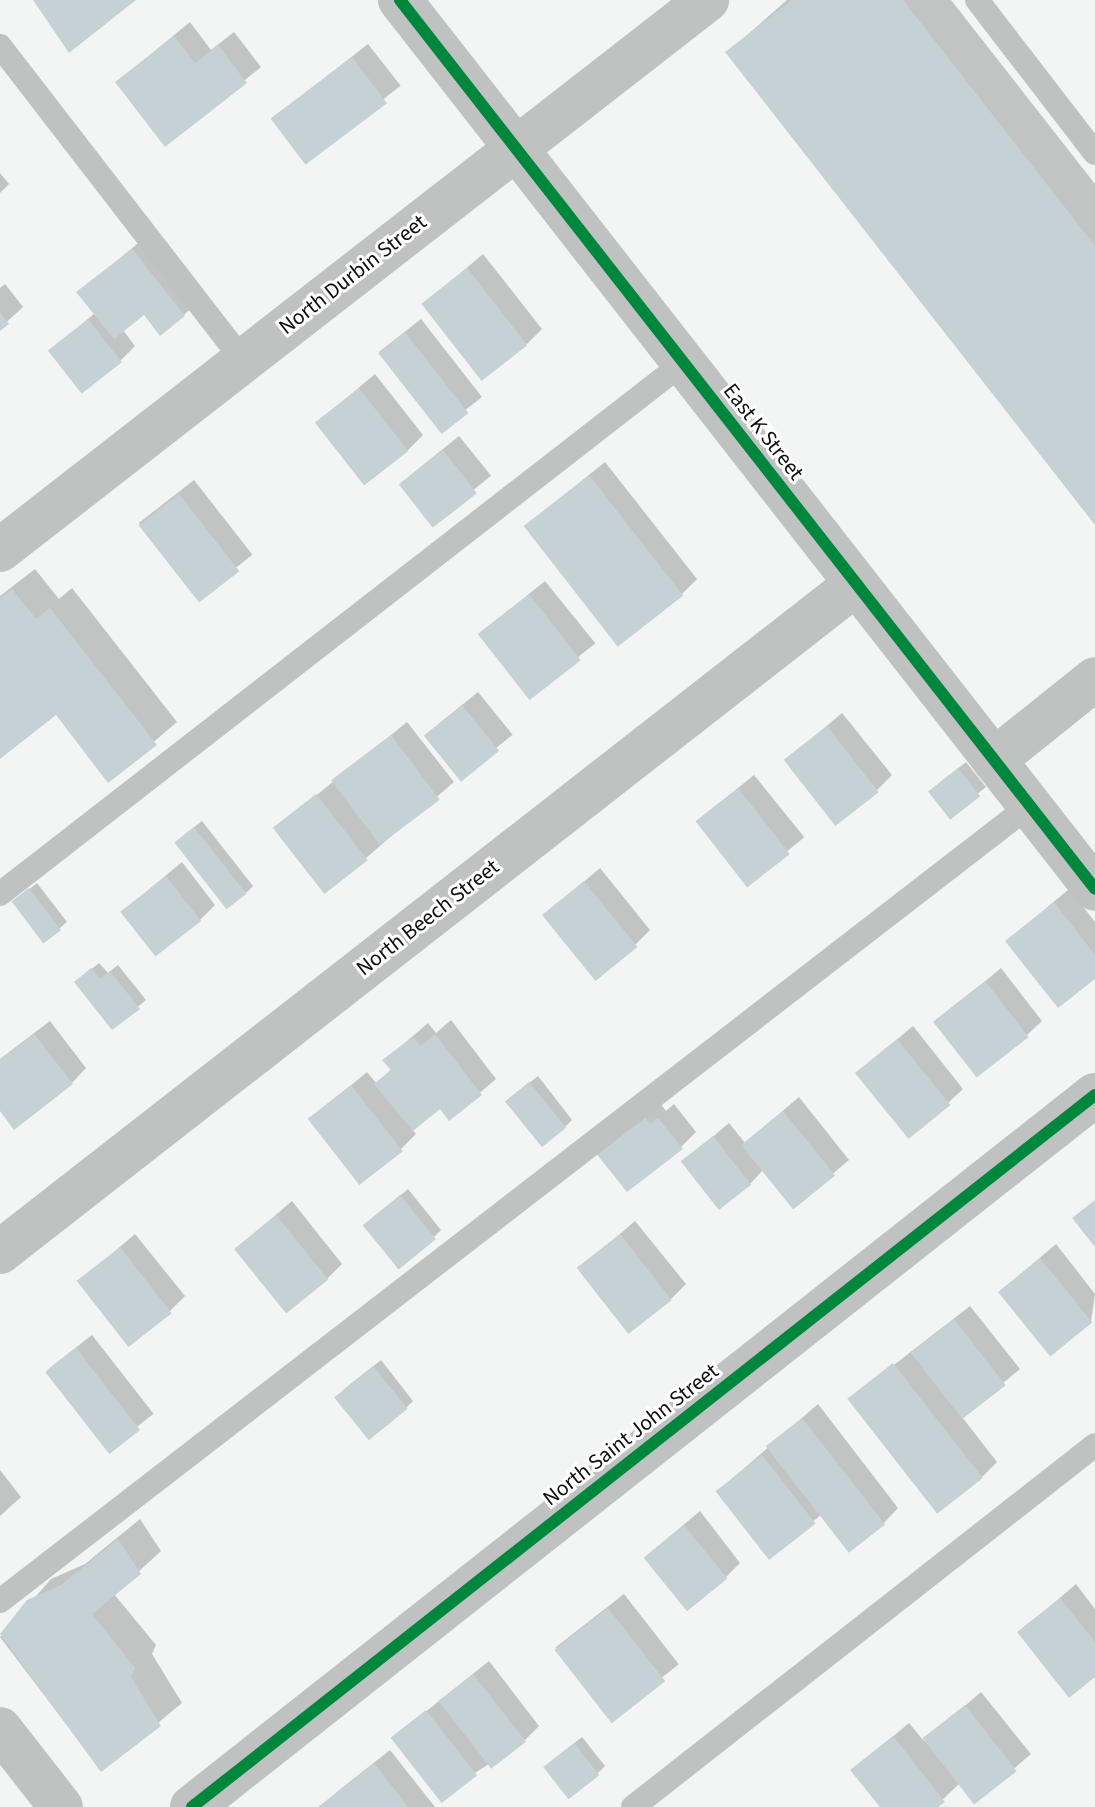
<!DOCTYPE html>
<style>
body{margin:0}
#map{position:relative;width:1095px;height:1807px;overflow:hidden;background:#f3f5f5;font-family:"Source Sans 3",sans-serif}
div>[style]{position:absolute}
.shadow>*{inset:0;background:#0003;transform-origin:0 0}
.building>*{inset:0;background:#c6d1d6;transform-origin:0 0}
.service>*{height:24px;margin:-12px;padding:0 12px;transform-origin:12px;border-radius:12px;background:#c0c1c1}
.minor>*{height:44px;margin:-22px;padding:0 22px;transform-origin:22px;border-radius:22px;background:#c0c1c1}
.tertiary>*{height:44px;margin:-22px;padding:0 22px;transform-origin:22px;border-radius:22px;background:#c0c1c1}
.cycleway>*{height:12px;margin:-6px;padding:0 6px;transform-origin:6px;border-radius:6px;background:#00873e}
span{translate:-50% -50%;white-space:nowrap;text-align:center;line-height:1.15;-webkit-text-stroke:6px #fff;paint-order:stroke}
.street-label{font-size:22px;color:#0e0f10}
</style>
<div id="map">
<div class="shadow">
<i style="clip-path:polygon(787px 0,951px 0,1095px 184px,1095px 522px,728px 52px)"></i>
<i style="clip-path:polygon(190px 22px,211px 50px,234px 32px,261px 67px,166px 144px,117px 82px)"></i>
<i style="left:368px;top:44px;width:53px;height:120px;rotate:52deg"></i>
<i style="clip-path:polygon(0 173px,9px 184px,0 193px)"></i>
<i style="clip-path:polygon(148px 235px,199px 300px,184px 315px,145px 312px,123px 330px,135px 346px,120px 361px,50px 351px,95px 313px,79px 292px)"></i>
<i style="clip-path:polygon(483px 254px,542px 329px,527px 344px,424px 304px)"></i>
<i style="clip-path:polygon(5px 284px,23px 307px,0 328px,0 288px)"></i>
<i style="left:421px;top:319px;width:99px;height:53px;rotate:52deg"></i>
<i style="clip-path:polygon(375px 374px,423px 435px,408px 450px,318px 422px)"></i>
<i style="left:459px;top:436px;width:51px;height:76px;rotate:51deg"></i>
<i style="clip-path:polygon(605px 462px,697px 579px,682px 594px,526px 526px)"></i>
<i style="left:194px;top:480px;width:95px;height:70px;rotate:52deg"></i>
<i style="clip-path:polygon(35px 569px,59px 599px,72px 588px,177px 722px,109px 780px,56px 712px,0 756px,0 596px)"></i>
<i style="left:545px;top:581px;width:80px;height:84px;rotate:51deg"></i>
<i style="left:478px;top:692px;width:55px;height:69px;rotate:51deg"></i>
<i style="clip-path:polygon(842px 713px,892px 775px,877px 790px,786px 760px)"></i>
<i style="clip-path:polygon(407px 722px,454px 782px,366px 858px,276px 828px)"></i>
<i style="clip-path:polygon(966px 762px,986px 787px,949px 817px,937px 785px)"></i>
<i style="left:754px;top:775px;width:80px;height:73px;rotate:51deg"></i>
<i style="clip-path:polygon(202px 821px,253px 886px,246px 893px,184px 835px)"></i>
<i style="clip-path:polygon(182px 862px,215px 905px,200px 920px,123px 911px)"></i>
<i style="clip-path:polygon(600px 868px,650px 930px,635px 945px,545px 915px)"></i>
<i style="clip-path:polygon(37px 883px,67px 922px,45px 941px,22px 895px)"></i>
<i style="clip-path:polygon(1069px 889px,1095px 922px,1095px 977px,1007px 941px)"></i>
<i style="clip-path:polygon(99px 963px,108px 973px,118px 965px,146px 1000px,113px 1028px,84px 975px)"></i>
<i style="clip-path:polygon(1001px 968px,1042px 1021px,1027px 1035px,936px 1022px)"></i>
<i style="clip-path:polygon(451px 1020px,496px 1079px,450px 1118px,441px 1107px,412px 1129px,416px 1134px,401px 1149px,311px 1119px,367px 1072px,377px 1084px,392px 1068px,385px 1060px,428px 1023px,436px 1033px)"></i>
<i style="clip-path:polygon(50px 1021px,86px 1068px,72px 1083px,0 1108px,0 1059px)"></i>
<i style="clip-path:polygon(913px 1026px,963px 1089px,948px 1103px,857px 1073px)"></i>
<i style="clip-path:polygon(538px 1076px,572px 1120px,565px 1127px,515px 1094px)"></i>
<i style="clip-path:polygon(799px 1097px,849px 1160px,793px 1207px,763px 1170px,750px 1184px,684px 1161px,729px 1123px,745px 1143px)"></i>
<i style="clip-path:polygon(658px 1100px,666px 1111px,674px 1104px,696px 1132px,681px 1147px,597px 1151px)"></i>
<i style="clip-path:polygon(408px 1189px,441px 1230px,434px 1237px,372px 1219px)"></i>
<i style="clip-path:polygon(292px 1201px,342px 1264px,327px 1279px,236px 1249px)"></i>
<i style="clip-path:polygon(635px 1221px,686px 1284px,671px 1299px,580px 1268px)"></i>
<i style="clip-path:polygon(135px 1234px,185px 1296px,170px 1311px,80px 1281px)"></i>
<i style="clip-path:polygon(1056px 1244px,1095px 1294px,1091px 1322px,1000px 1292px)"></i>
<i style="clip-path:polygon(970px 1306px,1020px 1369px,962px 1417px,997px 1462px,982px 1477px,850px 1399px)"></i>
<i style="left:92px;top:1335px;width:100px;height:57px;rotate:52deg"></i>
<i style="clip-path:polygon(381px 1360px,413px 1401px,406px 1408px,343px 1390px)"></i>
<i style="clip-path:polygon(818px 1404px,898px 1508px,884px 1523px,822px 1514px,769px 1557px,718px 1491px)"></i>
<i style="clip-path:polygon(0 1470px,21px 1497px,0 1516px)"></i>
<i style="clip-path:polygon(700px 1511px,740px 1563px,725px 1578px,645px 1557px)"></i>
<i style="clip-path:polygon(140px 1519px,161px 1551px,114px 1594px,156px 1645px,152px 1654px,182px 1703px,101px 1770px,0 1637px,51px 1579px,85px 1564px)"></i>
<i style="clip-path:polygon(1076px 1584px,1095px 1609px,1095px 1674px,1020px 1632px)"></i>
<i style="left:624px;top:1594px;width:89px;height:87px;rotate:52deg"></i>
<i style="clip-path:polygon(489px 1661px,539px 1726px,524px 1741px,475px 1773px,393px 1738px)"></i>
<i style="clip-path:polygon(981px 1692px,1031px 1754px,975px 1802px,960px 1783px,935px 1807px,883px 1807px,853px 1770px,909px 1723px,924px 1741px)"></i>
<i style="clip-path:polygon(582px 1737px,605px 1766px,598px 1773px,553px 1760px)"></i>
<i style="clip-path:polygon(390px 1750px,435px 1807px,324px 1807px,338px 1791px)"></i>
</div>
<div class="building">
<i style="clip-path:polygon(33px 0,136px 0,69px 53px)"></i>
<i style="clip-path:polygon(792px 0,903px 0,1095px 246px,1095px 525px,725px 52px)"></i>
<i style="clip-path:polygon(174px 36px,195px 63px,218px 45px,247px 83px,165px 147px,115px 82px)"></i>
<i style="left:352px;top:57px;width:58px;height:102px;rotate:53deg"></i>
<i style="clip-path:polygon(132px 249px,185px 316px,160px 336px,144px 315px,114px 339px,76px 292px)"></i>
<i style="left:467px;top:268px;width:98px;height:58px;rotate:52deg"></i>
<i style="clip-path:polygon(0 312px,9px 324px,0 331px)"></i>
<i style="left:88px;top:319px;width:55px;height:51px;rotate:52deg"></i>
<i style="left:405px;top:332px;width:103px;height:34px;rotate:52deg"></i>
<i style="left:359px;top:388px;width:80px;height:56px;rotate:52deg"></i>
<i style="left:443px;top:450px;width:55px;height:56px;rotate:52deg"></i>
<i style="left:589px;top:475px;width:153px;height:83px;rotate:52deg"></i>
<i style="left:179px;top:494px;width:98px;height:51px;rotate:52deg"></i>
<i style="clip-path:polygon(12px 589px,36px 619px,50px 608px,157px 745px,108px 783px,56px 715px,0 759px,0 598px)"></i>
<i style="left:529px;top:594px;width:84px;height:65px;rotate:52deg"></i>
<i style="left:462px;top:705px;width:59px;height:49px;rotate:51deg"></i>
<i style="left:827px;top:726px;width:84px;height:55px;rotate:52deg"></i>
<i style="left:391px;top:735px;width:81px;height:75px;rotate:53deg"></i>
<i style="left:958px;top:768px;width:36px;height:38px;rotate:52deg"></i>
<i style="left:738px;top:788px;width:84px;height:54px;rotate:52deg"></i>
<i style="left:316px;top:794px;width:84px;height:55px;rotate:52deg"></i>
<i style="left:194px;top:827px;width:85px;height:25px;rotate:52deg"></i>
<i style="left:166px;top:876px;width:57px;height:58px;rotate:52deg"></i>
<i style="left:584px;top:881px;width:85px;height:54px;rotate:51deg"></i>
<i style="left:29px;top:888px;width:53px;height:22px;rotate:53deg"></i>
<i style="clip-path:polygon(1054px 902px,1095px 955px,1095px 979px,1058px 1008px,1005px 941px)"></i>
<i style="clip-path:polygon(91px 968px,100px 979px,110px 971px,140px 1009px,112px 1030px,74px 982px)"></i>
<i style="left:985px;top:981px;width:71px;height:66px;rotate:52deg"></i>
<i style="clip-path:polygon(34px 1034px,73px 1084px,14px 1130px,0 1111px,0 1060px)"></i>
<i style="clip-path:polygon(435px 1034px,482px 1095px,449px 1121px,440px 1109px,413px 1131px,374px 1084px,391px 1070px,382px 1060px,413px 1037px,420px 1046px)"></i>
<i style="left:897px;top:1039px;width:85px;height:54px;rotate:51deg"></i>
<i style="left:529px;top:1082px;width:59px;height:31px;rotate:51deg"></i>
<i style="left:351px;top:1085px;width:84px;height:55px;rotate:52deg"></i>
<i style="left:783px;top:1111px;width:83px;height:54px;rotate:51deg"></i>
<i style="clip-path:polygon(642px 1113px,650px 1124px,658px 1118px,683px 1149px,627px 1192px,594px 1151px)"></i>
<i style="left:713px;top:1136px;width:62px;height:41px;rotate:52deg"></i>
<i style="left:400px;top:1195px;width:57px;height:48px;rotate:51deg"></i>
<i style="clip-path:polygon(1095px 1200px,1095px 1247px,1072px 1218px)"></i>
<i style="left:276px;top:1215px;width:83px;height:54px;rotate:51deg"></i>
<i style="left:620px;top:1234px;width:84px;height:55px;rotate:52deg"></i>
<i style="left:120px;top:1247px;width:84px;height:55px;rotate:52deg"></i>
<i style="left:1040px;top:1258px;width:83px;height:54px;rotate:51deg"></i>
<i style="left:954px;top:1319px;width:84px;height:55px;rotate:52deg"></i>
<i style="left:76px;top:1348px;width:104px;height:39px;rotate:52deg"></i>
<i style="left:893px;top:1363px;width:146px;height:58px;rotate:52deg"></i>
<i style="left:373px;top:1366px;width:55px;height:50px;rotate:51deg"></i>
<i style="left:802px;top:1418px;width:135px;height:46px;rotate:52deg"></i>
<i style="left:762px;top:1455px;width:87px;height:59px;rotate:52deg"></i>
<i style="left:684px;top:1525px;width:69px;height:52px;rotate:51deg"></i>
<i style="clip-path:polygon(118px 1539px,141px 1574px,92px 1614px,135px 1668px,131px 1677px,161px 1726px,101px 1772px,0 1634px,27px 1600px,61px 1585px)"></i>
<i style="clip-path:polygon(1060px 1598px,1095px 1642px,1095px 1677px,1069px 1698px,1017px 1632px)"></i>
<i style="left:608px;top:1608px;width:93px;height:68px;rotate:52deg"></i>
<i style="left:473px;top:1674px;width:86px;height:44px;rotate:52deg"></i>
<i style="left:965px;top:1705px;width:84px;height:54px;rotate:52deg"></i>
<i style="left:426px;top:1710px;width:83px;height:45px;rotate:52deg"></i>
<i style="clip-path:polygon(893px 1736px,945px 1802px,938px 1807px,880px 1807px,850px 1770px)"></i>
<i style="left:574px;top:1743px;width:41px;height:39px;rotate:52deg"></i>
<i style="clip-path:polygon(374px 1763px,408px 1807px,318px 1807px)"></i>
</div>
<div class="service">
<i style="left:977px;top:0;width:193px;rotate:52.4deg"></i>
<i style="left:0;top:46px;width:397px;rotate:52.3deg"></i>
<i style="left:0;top:894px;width:865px;rotate:-37.86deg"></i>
<i style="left:0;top:1601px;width:1300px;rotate:-37.69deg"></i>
<i style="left:633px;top:1807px;width:587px;rotate:-38.08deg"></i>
</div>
<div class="minor">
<i style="left:0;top:550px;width:896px;rotate:-37.88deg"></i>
<i style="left:994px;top:760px;width:129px;rotate:-38.7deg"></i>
<i style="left:0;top:1252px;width:1086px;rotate:-37.97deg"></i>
<i style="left:0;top:1729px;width:99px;rotate:52deg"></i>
<i style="left:192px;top:1807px;width:1150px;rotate:-38.26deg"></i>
</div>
<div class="tertiary">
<i style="left:400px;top:0;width:1128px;rotate:51.98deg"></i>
</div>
<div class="cycleway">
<i style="left:400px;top:0;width:1128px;rotate:51.98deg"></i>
<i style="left:192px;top:1807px;width:1150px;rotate:-38.26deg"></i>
</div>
<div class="street-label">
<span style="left:353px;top:275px;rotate:-38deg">North Durbin Street</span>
<span style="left:763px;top:432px;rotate:52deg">East K Street</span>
<span style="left:428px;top:918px;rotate:-38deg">North Beech Street</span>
<span style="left:631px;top:1435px;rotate:-38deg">North Saint John Street</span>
</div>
</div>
